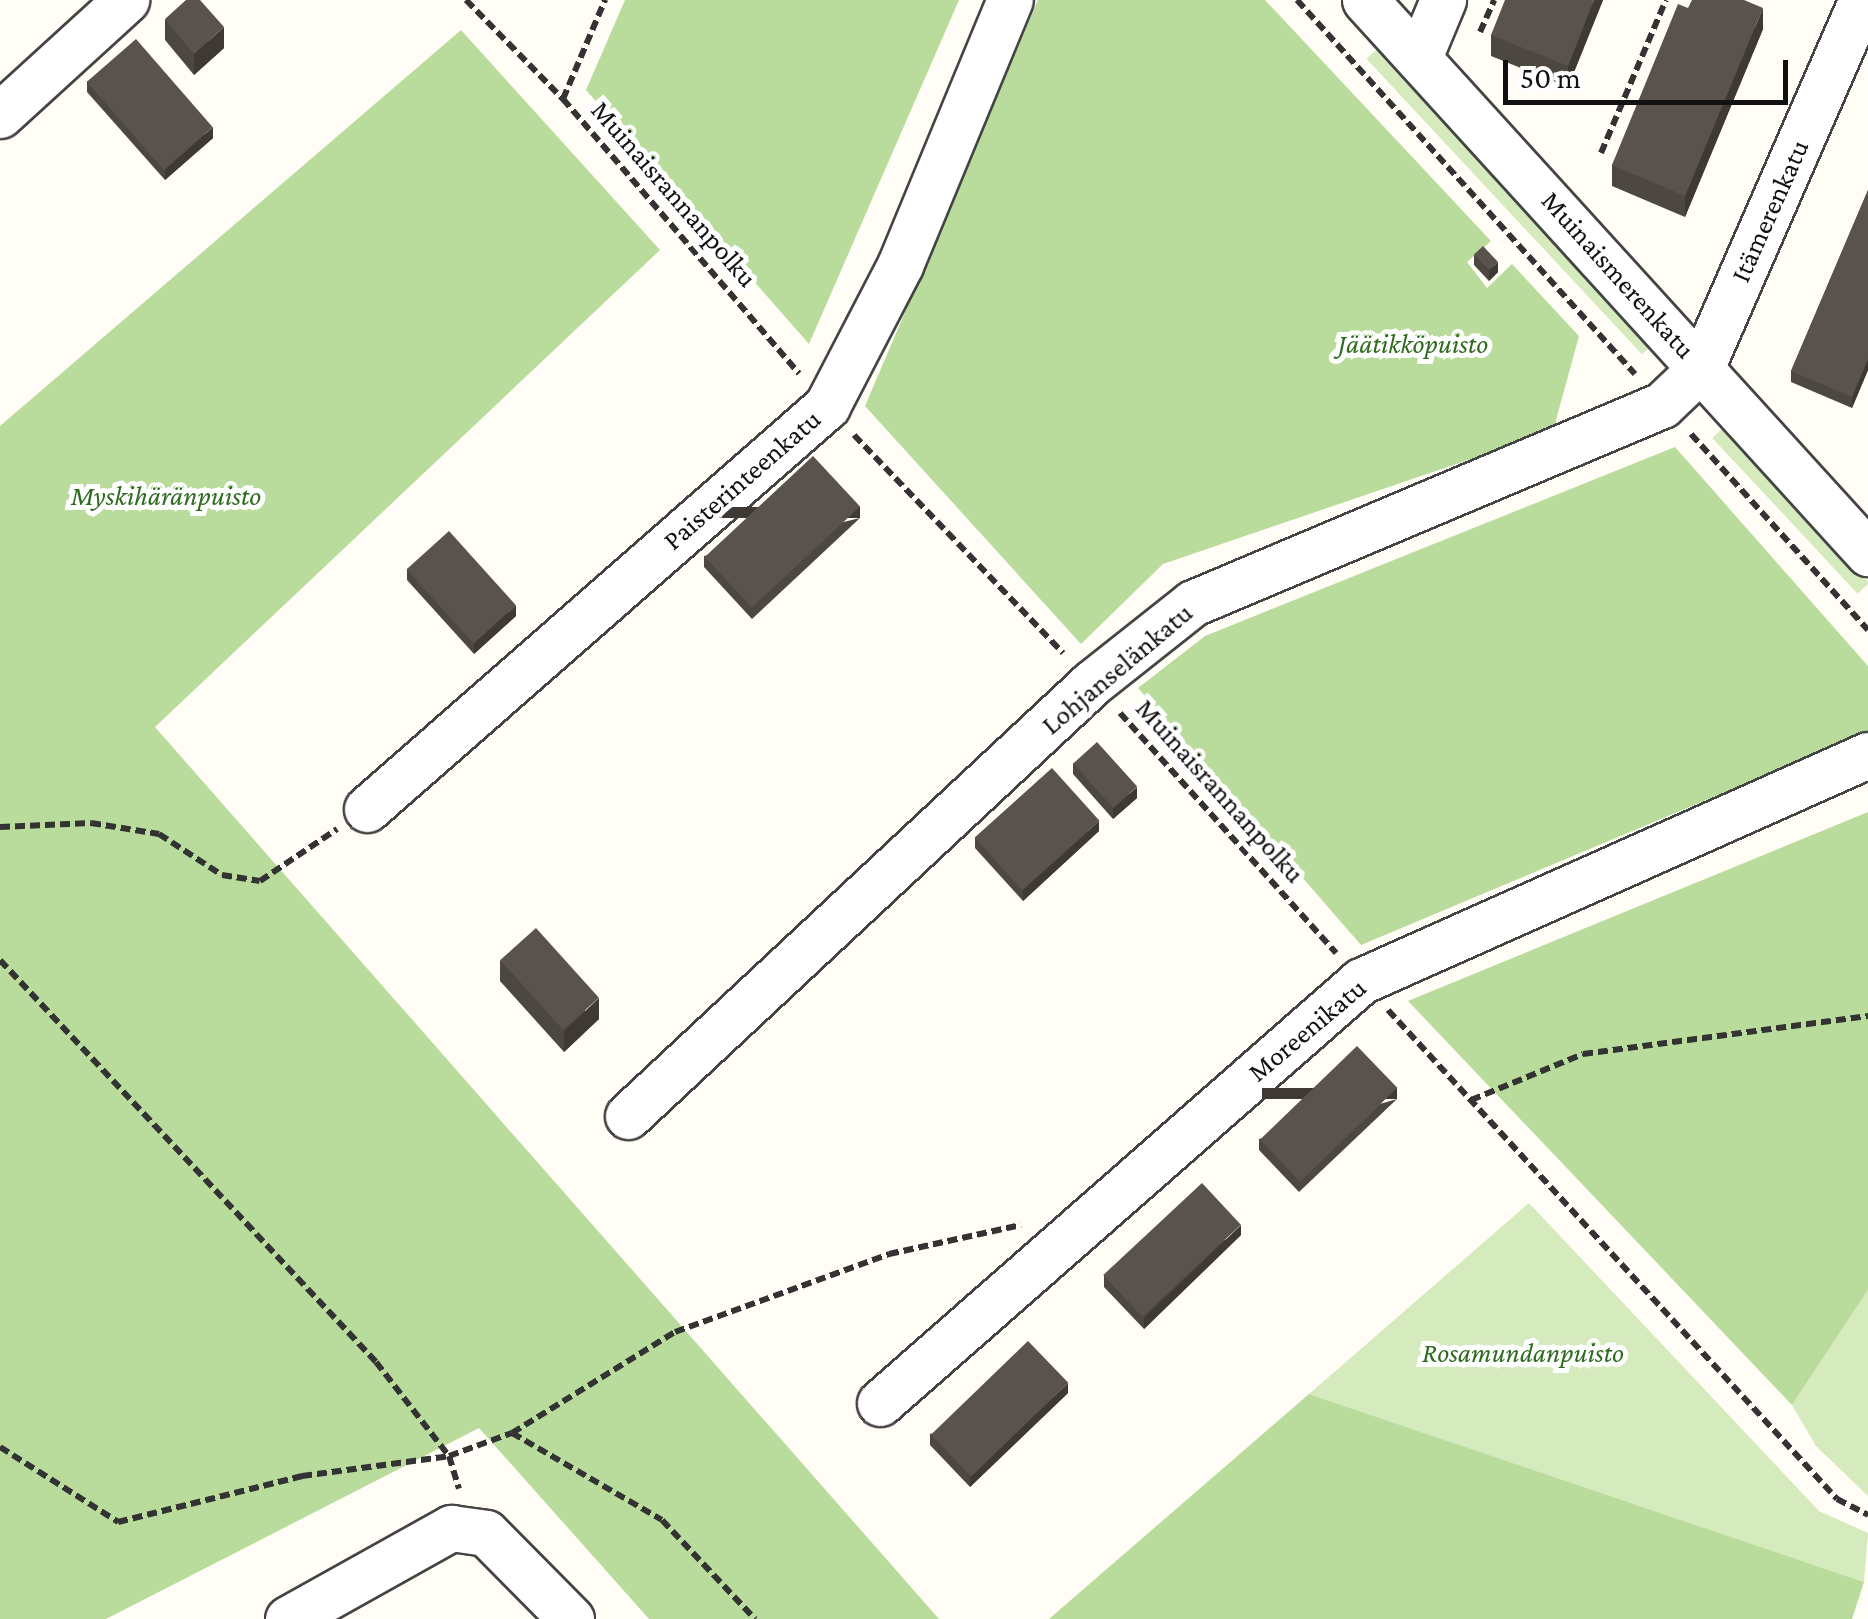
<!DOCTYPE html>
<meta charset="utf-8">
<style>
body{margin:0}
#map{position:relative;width:1868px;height:1619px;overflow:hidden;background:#fffdf5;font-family:"Crimson Pro",serif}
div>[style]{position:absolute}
.green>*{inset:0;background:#d5ebbd;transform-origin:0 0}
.forest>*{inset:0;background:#b9dc9c}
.path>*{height:6px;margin-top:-3px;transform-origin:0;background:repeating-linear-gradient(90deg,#333 0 10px,transparent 0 15px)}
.roads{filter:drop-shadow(2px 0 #444) drop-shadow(-2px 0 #444) drop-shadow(0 2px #444) drop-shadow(0 -2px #444)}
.street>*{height:45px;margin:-22.5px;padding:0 22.5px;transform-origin:22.5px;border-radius:22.5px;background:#fff}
.wall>*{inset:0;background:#4d4742}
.shaded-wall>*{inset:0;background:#3f3936;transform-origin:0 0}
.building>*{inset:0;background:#5a524d;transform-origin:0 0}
span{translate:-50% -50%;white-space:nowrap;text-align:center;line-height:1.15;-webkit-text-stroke:10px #fff;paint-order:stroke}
.street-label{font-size:28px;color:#111}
.park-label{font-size:28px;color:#2f6b1f;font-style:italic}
.scale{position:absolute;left:1503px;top:60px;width:285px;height:45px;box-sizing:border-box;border:5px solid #111;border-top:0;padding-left:12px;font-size:30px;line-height:35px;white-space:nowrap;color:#111;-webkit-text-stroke:8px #fff;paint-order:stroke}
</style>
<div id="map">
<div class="green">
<i style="left:1376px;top:50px;width:404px;height:13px;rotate:47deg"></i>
<i style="left:1724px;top:427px;width:213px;height:16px;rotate:47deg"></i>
<i style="clip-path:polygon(1529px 1203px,1819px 1511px,1868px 1533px,1864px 1582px,1309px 1394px)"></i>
<i style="clip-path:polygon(1868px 1290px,1868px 1496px,1816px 1446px,1792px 1405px)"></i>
</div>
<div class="forest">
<i style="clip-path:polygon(625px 0,959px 0,809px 344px,586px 90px)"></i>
<i style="clip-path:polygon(1038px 0,1265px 0,1491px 241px,1467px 262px,1487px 288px,1512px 264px,1579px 336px,1553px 431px,1163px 564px,1081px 644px,865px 406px)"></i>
<i style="clip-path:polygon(461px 30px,660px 250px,155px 727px,939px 1619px,649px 1619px,479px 1428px,106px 1619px,0 1619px,0 426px)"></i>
<i style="clip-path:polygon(1675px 447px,1868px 666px,1868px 732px,1361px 945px,1138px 688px,1205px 636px)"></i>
<i style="clip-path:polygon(1868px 812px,1868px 1290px,1792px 1405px,1408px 1001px)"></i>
<i style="clip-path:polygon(1309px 1394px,1864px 1582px,1852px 1619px,1049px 1619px)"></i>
</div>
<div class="path">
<i style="left:466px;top:0;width:139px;rotate:45.6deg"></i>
<i style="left:563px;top:99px;width:362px;rotate:49.3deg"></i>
<i style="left:1297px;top:0;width:504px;rotate:47.89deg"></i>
<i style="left:1480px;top:32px;width:35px;rotate:-66deg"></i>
<i style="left:563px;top:99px;width:108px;rotate:-67deg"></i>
<i style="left:1601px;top:153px;width:166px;rotate:-67deg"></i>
<i style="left:1691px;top:434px;width:264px;rotate:47.9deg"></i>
<i style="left:854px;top:435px;width:302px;rotate:46.2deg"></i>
<i style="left:1120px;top:713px;width:323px;rotate:48deg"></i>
<i style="left:0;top:827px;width:91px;rotate:-2.5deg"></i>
<i style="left:91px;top:823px;width:69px;rotate:9.2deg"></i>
<i style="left:159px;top:834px;width:75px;rotate:33.1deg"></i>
<i style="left:222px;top:875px;width:38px;rotate:9deg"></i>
<i style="left:260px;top:881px;width:93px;rotate:-34deg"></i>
<i style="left:0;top:960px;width:550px;rotate:46.91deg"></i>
<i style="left:376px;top:1362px;width:119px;rotate:52.2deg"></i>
<i style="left:449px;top:1456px;width:34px;rotate:73deg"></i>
<i style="left:1388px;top:1010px;width:664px;rotate:47.44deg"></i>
<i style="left:1837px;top:1499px;width:35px;rotate:27deg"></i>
<i style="left:1471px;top:1100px;width:121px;rotate:-22.3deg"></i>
<i style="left:1583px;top:1054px;width:288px;rotate:-7.6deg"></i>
<i style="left:512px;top:1433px;width:192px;rotate:-31.8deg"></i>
<i style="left:675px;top:1332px;width:228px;rotate:-20deg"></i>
<i style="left:889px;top:1254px;width:135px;rotate:-12.4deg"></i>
<i style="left:0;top:1447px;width:140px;rotate:32.4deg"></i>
<i style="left:118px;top:1522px;width:190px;rotate:-14deg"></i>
<i style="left:302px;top:1476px;width:148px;rotate:-7.7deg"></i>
<i style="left:449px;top:1456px;width:67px;rotate:-20.1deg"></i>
<i style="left:512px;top:1433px;width:173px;rotate:30.1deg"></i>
<i style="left:662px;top:1520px;width:136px;rotate:46.8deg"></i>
</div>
<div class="roads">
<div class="street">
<i style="left:1365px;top:0;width:748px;rotate:47.71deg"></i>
<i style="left:1420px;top:55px;width:60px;rotate:-67.3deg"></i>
<i style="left:0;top:115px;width:171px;rotate:-42.4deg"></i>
<i style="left:367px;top:809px;width:612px;rotate:-41.22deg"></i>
<i style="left:827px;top:406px;width:159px;rotate:-62.6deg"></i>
<i style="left:900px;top:265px;width:287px;rotate:-67.5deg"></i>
<i style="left:628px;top:1116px;width:635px;rotate:-43.02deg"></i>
<i style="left:1092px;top:683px;width:129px;rotate:-38.4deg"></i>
<i style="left:1193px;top:603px;width:509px;rotate:-22.89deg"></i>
<i style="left:1662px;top:405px;width:54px;rotate:-43.5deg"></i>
<i style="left:1701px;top:368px;width:402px;rotate:-66.4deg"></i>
<i style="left:880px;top:1403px;width:640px;rotate:-41.26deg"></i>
<i style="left:1361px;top:981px;width:555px;rotate:-24.03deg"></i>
<i style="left:288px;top:1619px;width:187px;rotate:-29.2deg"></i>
<i style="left:451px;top:1528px;width:35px;rotate:8deg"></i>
<i style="left:486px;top:1533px;width:121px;rotate:45.3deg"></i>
</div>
</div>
<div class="wall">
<i style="clip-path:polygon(1603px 0,1568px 87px,1491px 56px,1491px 35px)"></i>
<i style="clip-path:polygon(1688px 8px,1763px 29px,1685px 217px,1612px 186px,1612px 165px)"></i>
<i style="clip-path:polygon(165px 19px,224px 48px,194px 75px,165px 40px)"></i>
<i style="clip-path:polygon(87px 81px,213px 138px,165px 180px,87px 92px)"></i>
<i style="clip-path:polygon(1868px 190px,1868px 370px,1852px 408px,1791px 382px,1791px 371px)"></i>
<i style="clip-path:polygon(1474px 254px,1498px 272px,1489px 281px,1474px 265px)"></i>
<i style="clip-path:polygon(860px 518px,752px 619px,704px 567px,704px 556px)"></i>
<i style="clip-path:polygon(407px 569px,516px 616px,474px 654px,407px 580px)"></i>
<i style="clip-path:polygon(1073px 763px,1137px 798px,1113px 819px,1073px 774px)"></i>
<i style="clip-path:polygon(1099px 831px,1023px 901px,975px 848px,975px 838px)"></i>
<i style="clip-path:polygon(500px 960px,599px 1019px,564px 1052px,500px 981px)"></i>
<i style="clip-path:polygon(1397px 1099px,1299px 1192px,1259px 1150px,1259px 1139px)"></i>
<i style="clip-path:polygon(1241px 1235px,1144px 1329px,1104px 1287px,1104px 1276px)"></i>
<i style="clip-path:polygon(1068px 1393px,970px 1487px,930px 1445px,930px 1434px)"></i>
</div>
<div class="shaded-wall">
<i style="clip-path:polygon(1594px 0,1603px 0,1568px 87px,1568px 66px)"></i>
<i style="clip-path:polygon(1763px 8px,1763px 29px,1685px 217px,1685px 196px)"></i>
<i style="clip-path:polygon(224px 27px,224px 48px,194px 75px,194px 54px)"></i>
<i style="clip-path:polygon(213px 127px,213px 138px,165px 180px,165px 170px)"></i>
<i style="clip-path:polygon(1498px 262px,1498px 272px,1489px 281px,1489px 270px)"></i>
<i style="clip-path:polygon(1868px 359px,1868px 370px,1852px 408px,1852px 397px)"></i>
<i style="left:860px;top:507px;width:11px;height:148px;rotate:90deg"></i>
<i style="clip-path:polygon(516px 605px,516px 616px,474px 654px,474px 643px)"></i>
<i style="clip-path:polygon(1137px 787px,1137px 798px,1113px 819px,1113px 808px)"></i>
<i style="clip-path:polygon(1099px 821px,1099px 831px,1023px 901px,1023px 890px)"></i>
<i style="clip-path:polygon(599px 998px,599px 1019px,564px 1052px,564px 1031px)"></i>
<i style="left:1397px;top:1088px;width:11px;height:135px;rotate:90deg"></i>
<i style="clip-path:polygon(1241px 1225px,1241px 1235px,1144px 1329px,1144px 1318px)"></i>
<i style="clip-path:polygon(1068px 1383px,1068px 1393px,970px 1487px,970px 1476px)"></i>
</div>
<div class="building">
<i style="clip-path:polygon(186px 0,200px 0,224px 27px,194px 54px,165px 19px)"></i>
<i style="clip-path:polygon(1505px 0,1594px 0,1568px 66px,1491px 35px)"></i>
<i style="clip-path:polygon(1692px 0,1744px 0,1763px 8px,1685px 196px,1612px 165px,1678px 4px,1688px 8px)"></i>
<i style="left:136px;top:39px;width:117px;height:65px;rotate:49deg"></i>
<i style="clip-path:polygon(1868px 190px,1868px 359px,1852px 397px,1791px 371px)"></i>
<i style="left:1483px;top:246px;width:22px;height:12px;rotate:47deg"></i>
<i style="left:813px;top:456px;width:69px;height:148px;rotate:47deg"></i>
<i style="left:449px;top:531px;width:100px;height:57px;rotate:48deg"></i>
<i style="left:1097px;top:742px;width:60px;height:32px;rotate:48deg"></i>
<i style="left:1052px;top:768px;width:71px;height:104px;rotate:48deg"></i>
<i style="left:536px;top:928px;width:94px;height:48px;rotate:48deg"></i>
<i style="left:1357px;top:1046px;width:58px;height:135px;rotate:46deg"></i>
<i style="left:1202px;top:1183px;width:57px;height:135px;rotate:47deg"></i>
<i style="left:1028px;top:1341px;width:58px;height:135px;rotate:46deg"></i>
</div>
<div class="street-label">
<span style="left:674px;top:194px;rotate:49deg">Muinaisrannanpolku</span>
<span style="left:1770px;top:211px;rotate:-66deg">Itämerenkatu</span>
<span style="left:1618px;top:275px;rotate:48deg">Muinaismerenkatu</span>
<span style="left:742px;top:480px;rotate:-41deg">Paisterinteenkatu</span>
<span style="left:1117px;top:669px;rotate:-40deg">Lohjanselänkatu</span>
<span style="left:1220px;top:791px;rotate:48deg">Muinaisrannanpolku</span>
<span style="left:1307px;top:1030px;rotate:-40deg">Moreenikatu</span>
</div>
<div class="park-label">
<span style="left:1413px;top:344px">Jäätikköpuisto</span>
<span style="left:166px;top:496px">Myskihäränpuisto</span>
<span style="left:1523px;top:1353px">Rosamundanpuisto</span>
</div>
<div class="scale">50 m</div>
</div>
